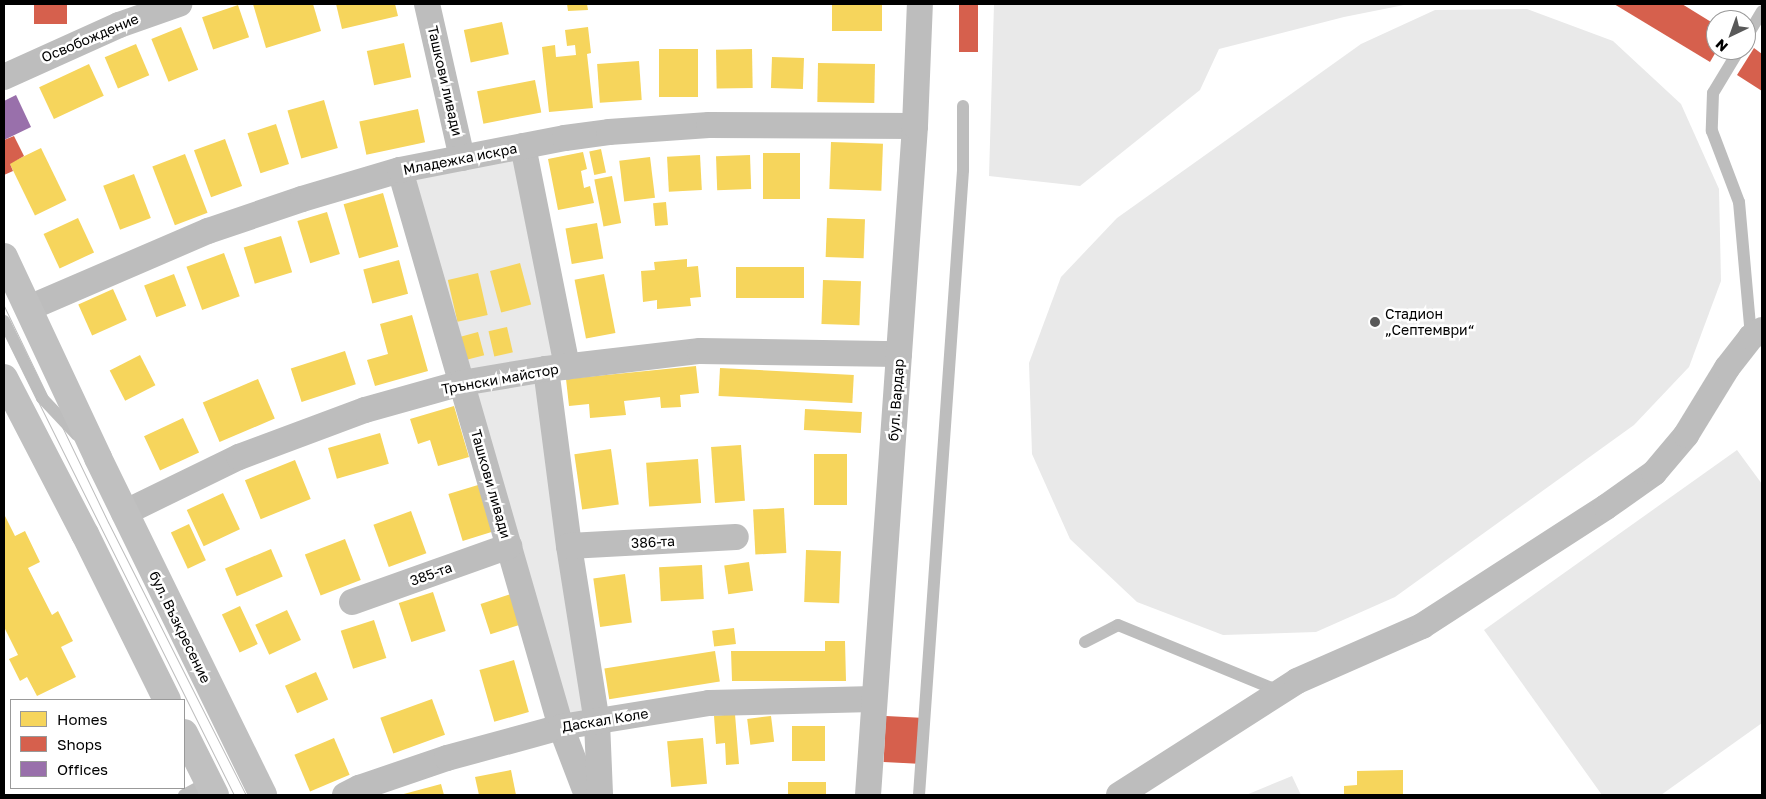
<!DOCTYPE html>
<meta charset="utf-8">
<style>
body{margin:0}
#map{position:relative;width:1766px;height:799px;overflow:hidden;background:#fff;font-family:"Golos Text",sans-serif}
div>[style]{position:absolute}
.green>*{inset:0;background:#e9e9e9}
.homes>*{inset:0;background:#f6d55c;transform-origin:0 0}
.shops>*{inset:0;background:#d6604d;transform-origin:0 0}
.offices>*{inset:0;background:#9970ab}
.lane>*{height:12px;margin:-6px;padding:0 6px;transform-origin:6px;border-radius:6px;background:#bdbdbd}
.street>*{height:26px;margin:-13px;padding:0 13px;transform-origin:13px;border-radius:13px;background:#bdbdbd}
.secondary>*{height:28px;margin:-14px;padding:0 14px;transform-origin:14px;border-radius:14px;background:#c0c0c0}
.tram>*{height:1px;margin:-0.5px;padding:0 0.5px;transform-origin:0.5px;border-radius:0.5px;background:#bdbdbd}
.dots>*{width:14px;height:14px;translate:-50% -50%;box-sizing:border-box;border:2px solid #fff;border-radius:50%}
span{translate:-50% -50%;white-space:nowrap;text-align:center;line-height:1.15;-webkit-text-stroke:5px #fff;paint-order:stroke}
.street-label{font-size:14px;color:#000}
.poi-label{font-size:14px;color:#000}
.left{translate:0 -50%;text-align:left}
.frame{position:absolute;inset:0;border:5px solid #000;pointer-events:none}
.legend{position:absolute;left:10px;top:699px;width:175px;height:90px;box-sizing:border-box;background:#fff;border:1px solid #999;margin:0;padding:6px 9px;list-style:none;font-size:15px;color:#000}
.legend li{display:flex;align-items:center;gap:10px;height:25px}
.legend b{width:25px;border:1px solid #999}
.north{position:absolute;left:1706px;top:10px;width:50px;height:50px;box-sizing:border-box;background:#fff;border:1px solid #999;border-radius:50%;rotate:222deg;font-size:14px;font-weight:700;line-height:20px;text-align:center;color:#000}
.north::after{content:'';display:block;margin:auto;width:18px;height:22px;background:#595959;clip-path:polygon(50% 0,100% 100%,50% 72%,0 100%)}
</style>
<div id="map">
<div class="green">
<i style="clip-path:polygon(994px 4px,1409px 4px,1344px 17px,1219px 49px,1200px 90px,1080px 186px,989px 176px)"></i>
<i style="clip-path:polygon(1527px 9px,1613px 41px,1681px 104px,1719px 189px,1721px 281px,1689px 367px,1634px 425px,1395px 597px,1316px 632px,1223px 635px,1137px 602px,1070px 539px,1032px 454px,1029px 363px,1061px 277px,1117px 218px,1361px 44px,1435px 10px)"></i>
<i style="clip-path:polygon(523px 146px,567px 367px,462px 383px,400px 170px)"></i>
<i style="clip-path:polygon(545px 373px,594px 719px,563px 722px,465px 384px)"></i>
<i style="clip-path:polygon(1737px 450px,1762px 484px,1762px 723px,1661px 795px,1602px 795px,1484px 630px)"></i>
<i style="clip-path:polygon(1292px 776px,1301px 795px,1246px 795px)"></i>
</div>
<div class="homes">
<i style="clip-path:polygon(253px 4px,313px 4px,321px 31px,266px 48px)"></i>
<i style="clip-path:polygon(336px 4px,395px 4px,398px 16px,342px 29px)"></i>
<i style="clip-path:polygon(567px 4px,587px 4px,588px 10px,568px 11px)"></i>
<i style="left:832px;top:4px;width:50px;height:27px"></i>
<i style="left:238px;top:5px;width:34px;height:38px;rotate:71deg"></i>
<i style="left:502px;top:22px;width:33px;height:39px;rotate:78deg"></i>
<i style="left:181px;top:27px;width:46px;height:32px;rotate:68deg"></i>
<i style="clip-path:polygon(588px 27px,591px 53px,587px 54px,593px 108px,549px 112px,542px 47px,555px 45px,556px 57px,576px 55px,575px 45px,567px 46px,565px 30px)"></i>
<i style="left:404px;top:43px;width:35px;height:38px;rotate:78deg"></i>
<i style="left:136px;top:44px;width:34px;height:34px;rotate:67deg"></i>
<i style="left:659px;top:49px;width:39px;height:48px"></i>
<i style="left:752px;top:49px;width:39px;height:36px;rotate:89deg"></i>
<i style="left:772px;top:57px;width:32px;height:31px;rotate:2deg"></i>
<i style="left:639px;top:61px;width:39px;height:42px;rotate:86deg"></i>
<i style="left:818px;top:63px;width:57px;height:39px;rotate:1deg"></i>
<i style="left:89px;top:64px;width:35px;height:55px;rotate:65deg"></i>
<i style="left:535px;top:80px;width:33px;height:59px;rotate:79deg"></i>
<i style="left:324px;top:100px;width:50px;height:38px;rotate:74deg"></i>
<i style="left:418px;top:109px;width:34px;height:60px;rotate:78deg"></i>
<i style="left:276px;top:124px;width:42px;height:30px;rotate:72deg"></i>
<i style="left:225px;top:139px;width:50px;height:33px;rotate:70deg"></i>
<i style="left:831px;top:142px;width:52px;height:47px;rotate:2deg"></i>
<i style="left:41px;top:148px;width:58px;height:35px;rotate:64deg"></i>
<i style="left:601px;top:149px;width:24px;height:12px;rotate:78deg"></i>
<i style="clip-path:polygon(583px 152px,587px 169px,581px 171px,584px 188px,590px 186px,594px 203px,558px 210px,548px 159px)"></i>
<i style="left:763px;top:153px;width:37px;height:46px"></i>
<i style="left:185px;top:154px;width:63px;height:35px;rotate:69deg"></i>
<i style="left:700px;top:155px;width:35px;height:33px;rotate:87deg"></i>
<i style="left:750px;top:155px;width:34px;height:34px;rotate:88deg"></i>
<i style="left:650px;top:157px;width:41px;height:31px;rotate:83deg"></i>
<i style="left:134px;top:174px;width:47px;height:33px;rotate:69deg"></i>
<i style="left:612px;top:176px;width:48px;height:18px;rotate:79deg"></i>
<i style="left:383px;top:193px;width:56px;height:41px;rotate:74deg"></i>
<i style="left:666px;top:202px;width:23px;height:13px;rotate:85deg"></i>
<i style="left:327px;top:212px;width:44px;height:31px;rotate:73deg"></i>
<i style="left:78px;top:218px;width:38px;height:38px;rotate:65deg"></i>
<i style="left:827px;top:218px;width:38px;height:39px;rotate:2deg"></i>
<i style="left:597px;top:223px;width:36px;height:32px;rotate:80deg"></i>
<i style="left:281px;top:236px;width:38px;height:39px;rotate:73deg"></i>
<i style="left:224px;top:253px;width:46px;height:40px;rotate:70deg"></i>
<i style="clip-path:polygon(687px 259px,687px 267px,698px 266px,701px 297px,690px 298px,691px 306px,657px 309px,657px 300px,643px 302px,641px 271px,655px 270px,654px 262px)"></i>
<i style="left:399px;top:260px;width:35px;height:37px;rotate:75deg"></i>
<i style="left:520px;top:263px;width:43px;height:31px;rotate:75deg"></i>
<i style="left:736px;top:267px;width:68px;height:31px"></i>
<i style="left:478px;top:273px;width:43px;height:31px;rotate:77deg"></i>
<i style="left:174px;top:274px;width:34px;height:32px;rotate:69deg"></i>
<i style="left:604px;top:274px;width:60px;height:30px;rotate:79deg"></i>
<i style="left:823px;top:280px;width:38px;height:44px;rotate:2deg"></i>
<i style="left:113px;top:289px;width:34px;height:38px;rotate:66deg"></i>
<i style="clip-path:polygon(412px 315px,428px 371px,375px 386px,367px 360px,388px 354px,380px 324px)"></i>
<i style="left:507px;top:327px;width:26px;height:19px;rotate:77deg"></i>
<i style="left:478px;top:332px;width:24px;height:19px;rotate:75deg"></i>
<i style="left:345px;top:351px;width:35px;height:57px;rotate:72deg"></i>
<i style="left:140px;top:355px;width:34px;height:34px;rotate:63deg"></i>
<i style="clip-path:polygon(696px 366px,699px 393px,680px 395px,681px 407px,661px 408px,660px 397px,624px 401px,626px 415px,590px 418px,589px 404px,569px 406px,566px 379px)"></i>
<i style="left:720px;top:368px;width:134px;height:28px;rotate:3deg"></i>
<i style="left:258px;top:379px;width:43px;height:60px;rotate:67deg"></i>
<i style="clip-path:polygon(454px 406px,469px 457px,438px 466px,430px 440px,418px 444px,410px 419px)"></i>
<i style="left:805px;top:409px;width:57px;height:21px;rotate:3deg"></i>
<i style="left:183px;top:418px;width:38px;height:43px;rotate:65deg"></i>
<i style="left:380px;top:433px;width:32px;height:54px;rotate:74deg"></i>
<i style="left:741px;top:445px;width:56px;height:30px;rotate:86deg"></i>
<i style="left:611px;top:449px;width:56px;height:37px;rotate:82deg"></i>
<i style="left:814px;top:454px;width:33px;height:51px"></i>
<i style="left:698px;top:459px;width:44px;height:52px;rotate:86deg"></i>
<i style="left:295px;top:460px;width:42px;height:54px;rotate:68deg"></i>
<i style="left:478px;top:485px;width:49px;height:31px;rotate:73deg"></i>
<i style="left:223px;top:493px;width:40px;height:40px;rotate:65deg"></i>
<i style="left:784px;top:508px;width:45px;height:31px;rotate:87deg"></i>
<i style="left:411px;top:511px;width:45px;height:40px;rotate:70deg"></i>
<i style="clip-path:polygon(5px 516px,15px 536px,25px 531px,40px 562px,28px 568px,52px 615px,58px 611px,73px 641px,61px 647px,76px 677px,37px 696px,27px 677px,20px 681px,9px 659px,18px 655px,4px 627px)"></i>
<i style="left:189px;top:524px;width:40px;height:20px;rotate:65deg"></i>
<i style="left:345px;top:539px;width:44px;height:43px;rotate:69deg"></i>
<i style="left:271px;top:549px;width:30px;height:50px;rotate:67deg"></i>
<i style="left:806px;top:550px;width:35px;height:52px;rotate:2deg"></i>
<i style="left:749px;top:562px;width:29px;height:25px;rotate:82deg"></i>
<i style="left:702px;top:565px;width:34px;height:43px;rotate:87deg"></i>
<i style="left:625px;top:574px;width:49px;height:32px;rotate:82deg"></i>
<i style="left:433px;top:592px;width:41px;height:36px;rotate:72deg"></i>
<i style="left:511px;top:594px;width:32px;height:32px;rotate:72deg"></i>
<i style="left:240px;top:606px;width:42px;height:20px;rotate:65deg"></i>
<i style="left:287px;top:610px;width:33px;height:35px;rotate:65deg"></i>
<i style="left:374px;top:620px;width:40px;height:35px;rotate:72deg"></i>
<i style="left:734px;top:628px;width:16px;height:22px;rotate:83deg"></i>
<i style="clip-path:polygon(825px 641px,845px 641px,846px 681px,732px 681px,731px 651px,825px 651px)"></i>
<i style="left:715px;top:651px;width:31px;height:112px;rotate:81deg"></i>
<i style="left:514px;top:660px;width:54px;height:36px;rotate:74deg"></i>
<i style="left:316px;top:672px;width:30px;height:34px;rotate:66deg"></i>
<i style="left:432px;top:699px;width:38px;height:55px;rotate:70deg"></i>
<i style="clip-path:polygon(735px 714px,739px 764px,726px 765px,725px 743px,716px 744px,714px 716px)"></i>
<i style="left:771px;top:716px;width:26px;height:24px;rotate:83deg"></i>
<i style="left:792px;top:726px;width:33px;height:35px"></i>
<i style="left:334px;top:738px;width:40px;height:43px;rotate:67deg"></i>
<i style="left:703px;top:738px;width:46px;height:36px;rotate:85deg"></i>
<i style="clip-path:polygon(511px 770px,516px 795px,479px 795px,475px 777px)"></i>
<i style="clip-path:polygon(1403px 770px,1403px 795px,1344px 795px,1344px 786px,1357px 785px,1357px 771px)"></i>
<i style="left:788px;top:782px;width:38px;height:13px"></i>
<i style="clip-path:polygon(441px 784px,444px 795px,400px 795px)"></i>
</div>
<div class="shops">
<i style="left:34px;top:4px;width:33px;height:20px"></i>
<i style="left:959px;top:4px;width:19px;height:48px"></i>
<i style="clip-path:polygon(1614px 4px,1682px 4px,1716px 25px,1717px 50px,1710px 62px)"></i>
<i style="clip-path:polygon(1754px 48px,1762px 54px,1762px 91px,1737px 75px)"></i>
<i style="clip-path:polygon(14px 136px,24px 156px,10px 164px,13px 171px,4px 175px,4px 140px)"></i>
<i style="left:886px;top:716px;width:34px;height:46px;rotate:3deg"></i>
</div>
<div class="offices">
<i style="clip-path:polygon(16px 95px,31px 127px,4px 140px,4px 101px)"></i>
</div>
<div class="lane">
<i style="left:1746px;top:38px;width:31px;rotate:-59deg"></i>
<i style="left:1739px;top:50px;width:50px;rotate:121.2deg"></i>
<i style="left:1713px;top:93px;width:38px;rotate:92deg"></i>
<i style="left:1712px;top:131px;width:76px;rotate:69.2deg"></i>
<i style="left:1739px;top:202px;width:136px;rotate:84.9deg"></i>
<i style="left:4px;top:321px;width:86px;rotate:63.7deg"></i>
<i style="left:42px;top:398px;width:51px;rotate:46.6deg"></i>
<i style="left:1085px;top:642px;width:37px;rotate:-27deg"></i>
<i style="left:1118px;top:625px;width:176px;rotate:22.3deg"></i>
<i style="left:184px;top:795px;width:27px;rotate:-28deg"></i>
<i style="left:919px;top:795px;width:627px;rotate:-85.97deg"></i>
<i style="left:963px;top:170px;width:64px;rotate:-90deg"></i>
</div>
<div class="street">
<i style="left:427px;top:4px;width:158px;rotate:77.2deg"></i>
<i style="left:4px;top:77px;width:126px;rotate:-24.3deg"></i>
<i style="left:119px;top:25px;width:64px;rotate:-19.3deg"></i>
<i style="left:523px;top:146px;width:225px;rotate:78.7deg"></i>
<i style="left:400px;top:170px;width:580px;rotate:73.88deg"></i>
<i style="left:561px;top:727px;width:73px;rotate:69.1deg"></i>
<i style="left:29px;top:308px;width:195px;rotate:-23.3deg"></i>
<i style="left:208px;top:231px;width:99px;rotate:-18.8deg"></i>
<i style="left:302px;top:199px;width:102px;rotate:-16.5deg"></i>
<i style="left:400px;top:170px;width:168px;rotate:-11deg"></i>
<i style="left:565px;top:138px;width:44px;rotate:-7.8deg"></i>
<i style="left:609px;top:132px;width:100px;rotate:-4deg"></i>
<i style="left:709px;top:125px;width:206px;rotate:0.3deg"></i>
<i style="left:546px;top:369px;width:178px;rotate:82.6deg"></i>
<i style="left:569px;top:546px;width:178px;rotate:81deg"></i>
<i style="left:597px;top:722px;width:73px;rotate:87.6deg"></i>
<i style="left:124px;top:513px;width:128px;rotate:-26deg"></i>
<i style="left:239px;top:457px;width:134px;rotate:-20.5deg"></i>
<i style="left:365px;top:410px;width:101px;rotate:-15.6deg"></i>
<i style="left:462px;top:383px;width:85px;rotate:-9.5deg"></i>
<i style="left:546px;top:369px;width:155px;rotate:-6.7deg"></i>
<i style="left:700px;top:351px;width:199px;rotate:0.9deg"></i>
<i style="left:569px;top:546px;width:167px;rotate:-3.1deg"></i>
<i style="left:352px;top:602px;width:167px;rotate:-19.6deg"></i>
<i style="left:345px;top:795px;width:16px;rotate:-27deg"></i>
<i style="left:359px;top:788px;width:93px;rotate:-18.8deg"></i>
<i style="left:447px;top:758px;width:118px;rotate:-15.2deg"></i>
<i style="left:561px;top:727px;width:150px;rotate:-9.2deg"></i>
<i style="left:709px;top:703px;width:165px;rotate:-1.4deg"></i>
<i style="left:868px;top:795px;width:671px;rotate:-85.98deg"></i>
<i style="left:915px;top:126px;width:122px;rotate:-87.7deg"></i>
<i style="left:1119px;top:795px;width:211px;rotate:-32.6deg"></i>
<i style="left:1297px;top:681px;width:137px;rotate:-23.7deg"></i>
<i style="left:1422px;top:626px;width:219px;rotate:-32.9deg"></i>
<i style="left:1606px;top:507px;width:59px;rotate:-35.3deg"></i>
<i style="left:1654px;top:473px;width:50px;rotate:-49.9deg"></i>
<i style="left:1686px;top:435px;width:79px;rotate:-58.5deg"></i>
<i style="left:1727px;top:368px;width:39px;rotate:-52deg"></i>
<i style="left:1751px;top:337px;width:13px;rotate:-32deg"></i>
</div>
<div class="secondary">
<i style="left:4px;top:257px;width:222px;rotate:64.9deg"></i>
<i style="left:98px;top:458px;width:375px;rotate:63.9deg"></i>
<i style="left:4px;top:378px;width:176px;rotate:62.6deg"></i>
<i style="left:85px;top:534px;width:185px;rotate:63.7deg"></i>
<i style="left:184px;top:733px;width:69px;rotate:63.4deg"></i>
</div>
<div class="tram">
<i style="left:4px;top:306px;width:240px;rotate:64.3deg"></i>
<i style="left:108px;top:522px;width:306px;rotate:63.2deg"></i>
<i style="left:4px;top:333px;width:516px;rotate:63.53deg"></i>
</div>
<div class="dots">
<i style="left:1375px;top:322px;background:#595959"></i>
</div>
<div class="street-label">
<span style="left:90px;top:38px;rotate:-23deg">Освобождение</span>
<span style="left:445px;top:81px;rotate:77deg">Ташкови ливади</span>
<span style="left:460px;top:159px;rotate:-11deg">Младежка искра</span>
<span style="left:500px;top:379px;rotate:-10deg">Трънски майстор</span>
<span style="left:896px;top:400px;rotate:-86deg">бул. Вардар</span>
<span style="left:491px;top:484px;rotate:74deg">Ташкови ливади</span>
<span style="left:653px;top:542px;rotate:-3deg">386-та</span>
<span style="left:431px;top:574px;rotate:-20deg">385-та</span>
<span style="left:180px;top:627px;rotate:64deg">бул. Възкресение</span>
<span style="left:605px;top:720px;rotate:-9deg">Даскал Коле</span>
</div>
<div class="poi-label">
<span class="left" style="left:1385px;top:322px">Стадион<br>„Септември“</span>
</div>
<div class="frame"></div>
<ul class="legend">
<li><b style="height:14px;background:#f6d55c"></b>Homes</li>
<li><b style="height:14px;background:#d6604d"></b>Shops</li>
<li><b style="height:14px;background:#9970ab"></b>Offices</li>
</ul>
<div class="north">N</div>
</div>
